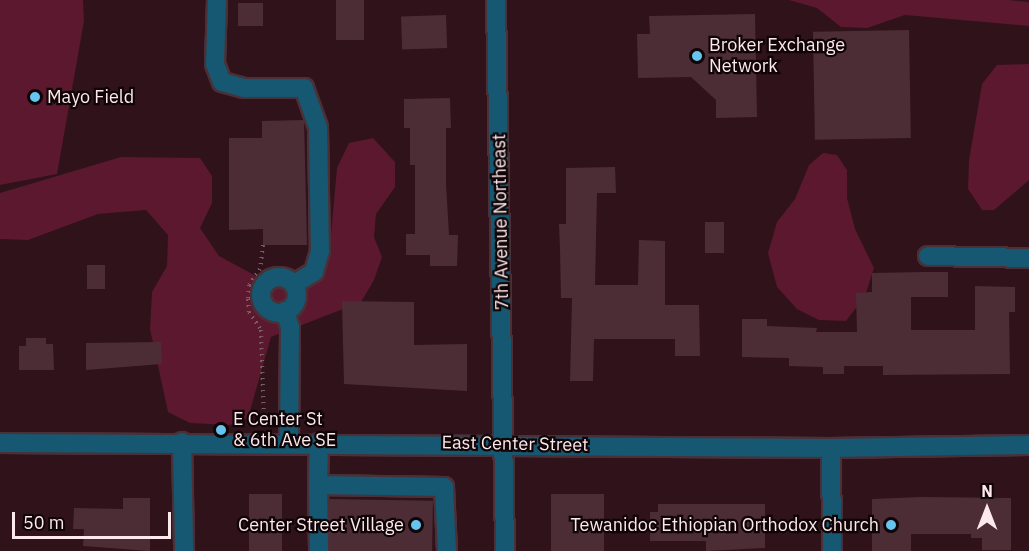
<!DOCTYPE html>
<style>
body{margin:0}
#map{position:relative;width:1029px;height:551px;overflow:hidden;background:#2f121a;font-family:"IBM Plex Sans",sans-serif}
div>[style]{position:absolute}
.green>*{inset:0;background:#5c182f}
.building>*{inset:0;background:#4d2d35;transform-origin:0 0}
.path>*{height:4px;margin-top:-2px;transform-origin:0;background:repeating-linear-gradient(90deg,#795f65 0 1.5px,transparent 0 6px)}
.roads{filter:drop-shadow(2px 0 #4c3037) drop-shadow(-2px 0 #4c3037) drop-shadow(0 2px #4c3037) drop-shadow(0 -2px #4c3037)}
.minor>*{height:18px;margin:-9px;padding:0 9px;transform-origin:9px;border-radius:9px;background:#165871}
.minor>.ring{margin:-9px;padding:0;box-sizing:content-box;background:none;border:18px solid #165871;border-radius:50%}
.dots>*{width:16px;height:16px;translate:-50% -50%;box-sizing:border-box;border:3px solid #0f0406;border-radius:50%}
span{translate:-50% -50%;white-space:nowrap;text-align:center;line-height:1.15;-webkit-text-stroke:4.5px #0f0406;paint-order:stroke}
.poi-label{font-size:18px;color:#fde8ec}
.left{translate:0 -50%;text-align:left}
.right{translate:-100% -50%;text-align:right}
.street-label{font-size:18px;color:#fde8ec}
.north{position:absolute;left:957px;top:479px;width:60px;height:60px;-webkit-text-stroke:4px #0f0406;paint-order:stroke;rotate:0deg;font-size:16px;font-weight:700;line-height:24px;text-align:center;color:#fde8ec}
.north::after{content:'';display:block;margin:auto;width:21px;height:27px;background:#fde8ec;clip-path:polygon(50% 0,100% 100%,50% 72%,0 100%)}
.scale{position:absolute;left:12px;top:512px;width:159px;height:27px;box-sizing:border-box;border:3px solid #fde8ec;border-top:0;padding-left:8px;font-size:18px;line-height:21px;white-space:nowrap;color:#fde8ec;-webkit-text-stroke:4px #0f0406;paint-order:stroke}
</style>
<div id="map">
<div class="green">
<i style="clip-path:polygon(0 0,83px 0,84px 21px,57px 174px,0 185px)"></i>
<i style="clip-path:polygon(789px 0,1009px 0,1029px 2px,1029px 26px,905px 15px,867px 28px,841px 27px,817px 8px)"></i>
<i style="clip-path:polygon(1029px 64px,1029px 180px,994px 210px,982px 210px,968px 189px,969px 160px,982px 84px,997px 65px)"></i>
<i style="clip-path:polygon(373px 138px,395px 162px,395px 187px,376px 214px,374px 237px,382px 257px,374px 280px,361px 302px,271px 337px,248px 418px,230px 425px,190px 423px,168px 412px,150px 329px,152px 292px,167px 266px,168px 235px,146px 210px,98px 214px,28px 240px,0 239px,0 193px,121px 157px,200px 158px,212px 176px,212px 203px,200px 228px,219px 256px,256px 276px,297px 274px,329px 256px,337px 168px,349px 143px)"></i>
<i style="clip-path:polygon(823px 153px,837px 155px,847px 170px,847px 198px,855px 229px,874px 268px,865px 296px,846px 321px,819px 320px,797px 309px,777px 287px,768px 253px,777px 222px,795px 199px,809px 165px)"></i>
</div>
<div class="building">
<i style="left:336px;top:0;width:28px;height:40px"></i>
<i style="left:238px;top:3px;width:25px;height:23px"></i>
<i style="clip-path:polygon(755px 14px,757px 117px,716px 118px,716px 100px,691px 77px,638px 78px,637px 34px,650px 34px,649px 16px)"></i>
<i style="left:446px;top:15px;width:33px;height:45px;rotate:88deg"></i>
<i style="left:909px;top:30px;width:108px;height:96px;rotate:89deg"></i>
<i style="clip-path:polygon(450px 98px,451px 128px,446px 128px,446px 184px,449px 235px,458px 235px,457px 266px,430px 266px,430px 255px,406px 255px,406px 234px,415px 234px,415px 165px,410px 165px,410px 128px,404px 128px,404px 99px)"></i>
<i style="clip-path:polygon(304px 120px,307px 245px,263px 245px,263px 229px,229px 230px,229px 138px,262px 138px,262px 121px)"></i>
<i style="clip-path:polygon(615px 167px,616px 193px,597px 193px,595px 285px,638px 285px,639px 240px,665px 241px,665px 305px,699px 305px,700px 356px,675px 356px,675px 339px,594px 339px,593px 381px,570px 381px,572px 298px,561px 298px,560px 249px,559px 224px,566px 224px,566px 168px)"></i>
<i style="left:705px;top:222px;width:19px;height:31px"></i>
<i style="left:87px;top:265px;width:18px;height:24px"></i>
<i style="clip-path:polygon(925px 272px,948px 272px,948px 297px,911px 297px,911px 330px,975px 330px,975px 286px,1015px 287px,1015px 312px,1009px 312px,1010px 374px,883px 375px,883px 366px,844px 366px,844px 374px,823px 374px,823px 367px,789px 366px,789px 358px,742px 357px,742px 319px,767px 319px,767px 326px,817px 328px,816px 332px,857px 332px,856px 293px,872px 292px,872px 273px)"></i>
<i style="clip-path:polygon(342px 301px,414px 302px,414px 345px,467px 344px,467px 391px,344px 384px)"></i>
<i style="clip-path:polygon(26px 338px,46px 338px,46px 344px,53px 344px,54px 370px,19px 370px,19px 346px,26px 346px)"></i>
<i style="clip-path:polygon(161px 342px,162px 364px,86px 370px,86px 343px)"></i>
<i style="left:249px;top:494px;width:33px;height:57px"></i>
<i style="left:551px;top:494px;width:53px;height:57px"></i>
<i style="clip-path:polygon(921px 497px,1011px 498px,1011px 550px,982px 550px,982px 538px,971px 538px,971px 534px,911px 534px,911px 551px,872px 551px,872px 499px)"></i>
<i style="clip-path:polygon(123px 498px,150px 498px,150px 551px,83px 546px,84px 529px,73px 529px,74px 508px,123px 509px)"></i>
<i style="left:329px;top:499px;width:104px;height:52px;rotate:1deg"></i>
<i style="clip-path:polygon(658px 504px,765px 504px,765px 548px,706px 551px,706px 541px,650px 541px,650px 512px,658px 512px)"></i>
</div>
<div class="path">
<i style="left:263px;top:245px;width:24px;rotate:97deg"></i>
<i style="left:260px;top:269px;width:19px;rotate:125deg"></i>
<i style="left:249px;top:285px;width:14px;rotate:94deg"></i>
<i style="left:248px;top:299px;width:13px;rotate:86deg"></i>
<i style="left:249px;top:312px;width:22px;rotate:56deg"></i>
<i style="left:261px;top:330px;width:88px;rotate:88deg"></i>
</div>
<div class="roads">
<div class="minor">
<i style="left:217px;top:0;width:64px;rotate:91.8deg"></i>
<i style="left:215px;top:64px;width:19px;rotate:69deg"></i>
<i style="left:222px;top:82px;width:23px;rotate:15deg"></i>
<i style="left:244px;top:88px;width:60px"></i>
<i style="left:304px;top:88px;width:41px;rotate:70.3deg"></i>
<i style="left:318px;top:127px;width:124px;rotate:89.1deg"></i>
<i style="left:320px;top:251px;width:22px;rotate:106deg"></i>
<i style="left:314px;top:272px;width:23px;rotate:149deg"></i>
<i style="left:496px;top:0;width:551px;rotate:89.06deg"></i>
<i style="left:928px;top:256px;width:101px;rotate:1.1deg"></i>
<i class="ring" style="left:261px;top:277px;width:18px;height:18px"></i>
<i style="left:285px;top:311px;width:17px;rotate:73deg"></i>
<i style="left:290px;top:327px;width:116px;rotate:90.5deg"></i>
<i style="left:182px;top:442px;width:109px;rotate:88.9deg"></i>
<i style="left:0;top:443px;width:831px;rotate:0.34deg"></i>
<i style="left:831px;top:448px;width:198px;rotate:-0.9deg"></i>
<i style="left:319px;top:443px;width:42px;rotate:91.4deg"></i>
<i style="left:318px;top:485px;width:126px;rotate:0.9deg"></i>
<i style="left:444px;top:487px;width:64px;rotate:87.3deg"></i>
<i style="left:831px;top:448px;width:103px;rotate:89.4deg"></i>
<i style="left:318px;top:485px;width:66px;rotate:89.1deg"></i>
</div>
</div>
<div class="dots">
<i style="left:697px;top:56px;background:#65c5ee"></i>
<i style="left:35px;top:97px;background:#65c5ee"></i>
<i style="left:221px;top:430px;background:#65c5ee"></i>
<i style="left:416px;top:525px;background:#65c5ee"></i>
<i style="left:891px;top:525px;background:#65c5ee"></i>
</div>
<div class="poi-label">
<span class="left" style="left:709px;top:56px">Broker Exchange<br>Network</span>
<span class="left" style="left:47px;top:97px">Mayo Field</span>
<span class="left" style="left:233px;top:430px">E Center St<br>&amp; 6th Ave SE</span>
<span class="right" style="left:404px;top:525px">Center Street Village</span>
<span class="right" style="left:879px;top:525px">Tewanidoc Ethiopian Orthodox Church</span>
</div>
<div class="street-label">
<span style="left:501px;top:222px;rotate:-91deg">7th Avenue Northeast</span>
<span style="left:515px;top:444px;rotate:1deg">East Center Street</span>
</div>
<div class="north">N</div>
<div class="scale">50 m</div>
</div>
